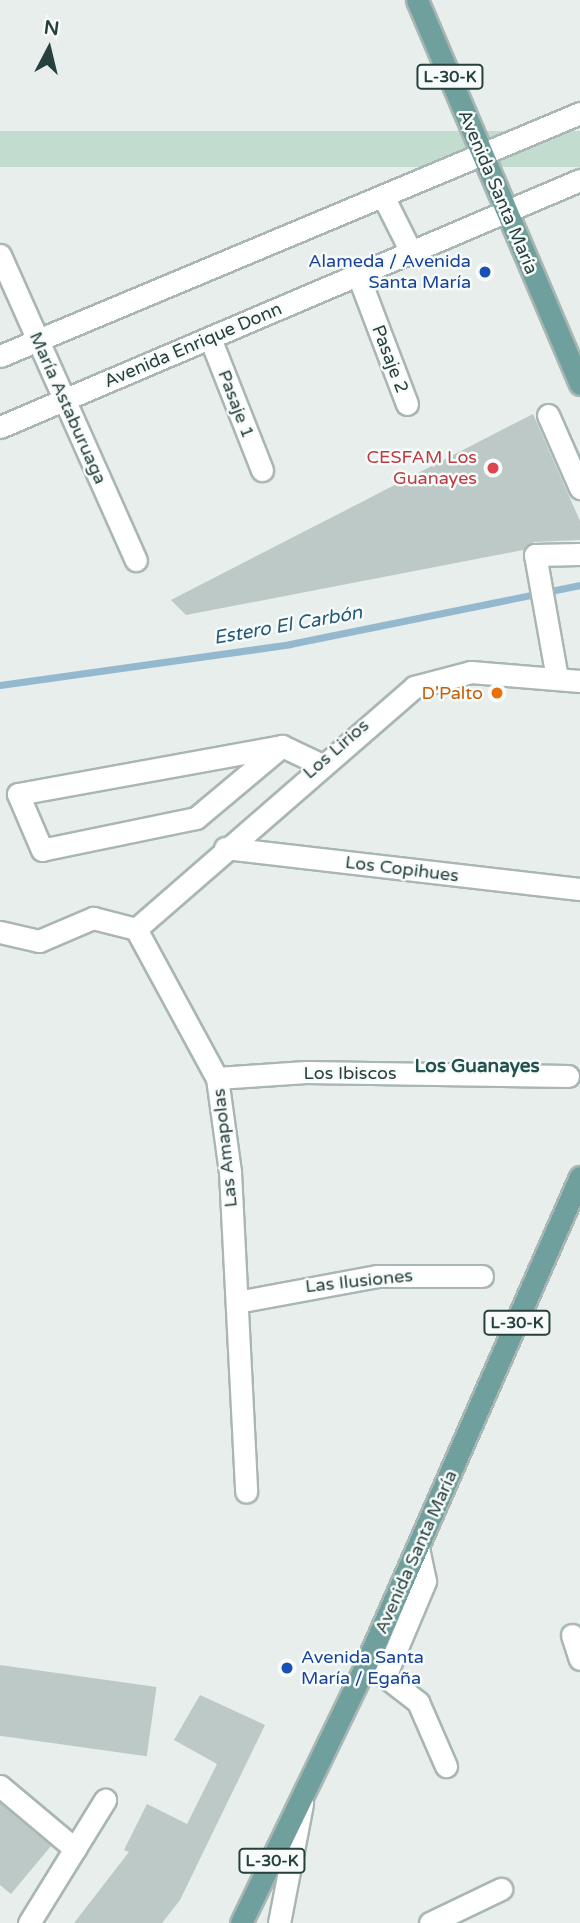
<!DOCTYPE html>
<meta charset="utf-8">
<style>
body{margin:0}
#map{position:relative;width:580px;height:1923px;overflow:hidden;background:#e7eeec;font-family:"Varela Round",sans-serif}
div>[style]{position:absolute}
.green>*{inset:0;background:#c2ddcf;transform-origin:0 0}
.stream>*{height:7px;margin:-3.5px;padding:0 3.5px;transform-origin:3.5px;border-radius:3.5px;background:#94b9ce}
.building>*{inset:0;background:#bcc9c6;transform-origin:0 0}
.roads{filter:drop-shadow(2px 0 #a9b6b4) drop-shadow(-2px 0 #a9b6b4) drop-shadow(0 2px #a9b6b4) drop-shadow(0 -2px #a9b6b4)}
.minor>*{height:21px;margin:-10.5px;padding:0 10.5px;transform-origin:10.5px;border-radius:10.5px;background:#fff}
.major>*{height:21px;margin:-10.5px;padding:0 10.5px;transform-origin:10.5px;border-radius:10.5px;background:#6fa09d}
.dots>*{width:19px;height:19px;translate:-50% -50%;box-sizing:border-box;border:4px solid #f7fbfa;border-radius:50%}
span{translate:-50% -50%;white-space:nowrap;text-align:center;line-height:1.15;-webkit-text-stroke:5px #f7fbfa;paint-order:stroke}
.shield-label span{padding:2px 5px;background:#f7fbfa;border:2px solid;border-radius:5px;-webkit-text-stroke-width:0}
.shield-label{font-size:16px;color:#26403e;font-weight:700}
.street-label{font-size:18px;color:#26403e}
.transit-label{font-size:18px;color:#164399}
.right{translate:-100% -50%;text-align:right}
.left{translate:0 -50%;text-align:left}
.health-label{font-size:18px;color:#be3a42}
.food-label{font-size:18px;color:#c56008}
.water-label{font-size:19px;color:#245978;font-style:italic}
.neighbourhood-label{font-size:19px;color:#23514f;font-weight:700}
.north{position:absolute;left:14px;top:14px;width:70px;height:70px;-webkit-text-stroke:5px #f7fbfa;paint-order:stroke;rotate:7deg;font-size:19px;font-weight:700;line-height:28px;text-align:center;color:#26403e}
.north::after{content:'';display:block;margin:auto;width:24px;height:32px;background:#26403e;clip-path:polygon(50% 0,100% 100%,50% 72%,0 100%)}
</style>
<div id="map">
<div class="green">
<i style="left:580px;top:131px;width:36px;height:631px;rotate:90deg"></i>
</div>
<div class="stream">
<i style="left:0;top:685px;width:293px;rotate:-8deg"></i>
<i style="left:290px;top:644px;width:296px;rotate:-11.5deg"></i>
</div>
<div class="building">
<i style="clip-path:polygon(533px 414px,580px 521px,580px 540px,534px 542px,523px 550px,186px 615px,171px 600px)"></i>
<i style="left:0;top:1665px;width:158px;height:70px;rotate:8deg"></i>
<i style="clip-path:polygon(200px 1695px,265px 1725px,180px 1900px,162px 1923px,74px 1923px,129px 1852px,124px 1850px,147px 1804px,187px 1824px,217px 1764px,174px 1740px)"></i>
<i style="clip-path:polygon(0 1803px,51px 1846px,11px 1894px,0 1885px)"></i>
</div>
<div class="roads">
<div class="minor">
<i style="left:383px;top:196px;width:63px;rotate:63.4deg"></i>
<i style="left:0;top:255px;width:334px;rotate:66deg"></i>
<i style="left:358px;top:275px;width:138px;rotate:69.2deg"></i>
<i style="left:210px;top:338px;width:142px;rotate:68.5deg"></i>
<i style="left:0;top:356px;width:629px;rotate:-22.73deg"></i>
<i style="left:548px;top:415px;width:80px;rotate:66.3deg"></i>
<i style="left:0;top:427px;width:630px;rotate:-23.07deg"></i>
<i style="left:557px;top:678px;width:125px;rotate:-100.1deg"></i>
<i style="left:535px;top:555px;width:45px;rotate:-1.3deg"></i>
<i style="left:282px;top:746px;width:112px;rotate:140.1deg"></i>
<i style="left:196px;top:818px;width:157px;rotate:168.3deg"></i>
<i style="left:42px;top:850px;width:61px;rotate:-113.2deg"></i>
<i style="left:18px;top:794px;width:268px;rotate:-10.3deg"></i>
<i style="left:282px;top:746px;width:42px;rotate:25.3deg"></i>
<i style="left:225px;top:848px;width:357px;rotate:6.6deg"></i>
<i style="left:136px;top:929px;width:369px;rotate:-41deg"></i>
<i style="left:414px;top:687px;width:59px;rotate:-14.7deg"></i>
<i style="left:471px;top:672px;width:109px;rotate:4.7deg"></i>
<i style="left:0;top:932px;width:40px;rotate:13deg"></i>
<i style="left:39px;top:941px;width:59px;rotate:-23.1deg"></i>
<i style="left:93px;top:918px;width:44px;rotate:14.3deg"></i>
<i style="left:136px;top:929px;width:170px;rotate:61.5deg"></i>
<i style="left:217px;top:1078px;width:95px;rotate:82.1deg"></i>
<i style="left:230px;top:1172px;width:320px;rotate:87.1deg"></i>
<i style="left:217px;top:1078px;width:89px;rotate:-3.9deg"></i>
<i style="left:306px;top:1072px;width:262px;rotate:0.9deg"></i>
<i style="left:237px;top:1302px;width:142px;rotate:-10.5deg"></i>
<i style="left:377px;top:1276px;width:105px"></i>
<i style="left:572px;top:1635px;width:25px;rotate:72deg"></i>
<i style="left:374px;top:1668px;width:56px;rotate:37.7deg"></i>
<i style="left:418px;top:1702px;width:70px;rotate:66.4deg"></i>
<i style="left:386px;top:1674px;width:101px;rotate:-67.2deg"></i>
<i style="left:425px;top:1581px;width:35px;rotate:-102deg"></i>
<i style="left:0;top:1786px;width:98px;rotate:40deg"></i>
<i style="left:29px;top:1923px;width:145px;rotate:-58.3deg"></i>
<i style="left:279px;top:1923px;width:122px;rotate:-79.1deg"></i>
<i style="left:430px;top:1923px;width:79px;rotate:-25.6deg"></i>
</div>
<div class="major">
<i style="left:417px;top:0;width:417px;rotate:67deg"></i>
<i style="left:241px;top:1923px;width:288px;rotate:-64.2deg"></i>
<i style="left:366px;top:1664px;width:532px;rotate:-66.28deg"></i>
</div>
</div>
<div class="dots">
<i style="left:485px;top:272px;background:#1a4fb4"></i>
<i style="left:493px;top:468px;background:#e0444e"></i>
<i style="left:497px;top:693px;background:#e8710a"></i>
<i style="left:287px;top:1668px;background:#1a4fb4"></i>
</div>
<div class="shield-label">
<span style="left:450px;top:77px">L-30-K</span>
<span style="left:517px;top:1323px">L-30-K</span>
<span style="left:272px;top:1861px">L-30-K</span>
</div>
<div class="street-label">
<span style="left:498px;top:192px;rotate:67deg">Avenida Santa María</span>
<span style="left:193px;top:345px;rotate:-23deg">Avenida Enrique Donn</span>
<span style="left:390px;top:359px;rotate:69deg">Pasaje 2</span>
<span style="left:236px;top:404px;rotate:69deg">Pasaje 1</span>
<span style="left:68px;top:408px;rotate:66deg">María Astaburuaga</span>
<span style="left:336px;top:749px;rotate:-41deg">Los Lirios</span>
<span style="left:402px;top:869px;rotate:7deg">Los Copihues</span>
<span style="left:350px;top:1073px">Los Ibiscos</span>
<span style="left:225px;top:1148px;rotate:-96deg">Las Amapolas</span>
<span style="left:359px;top:1281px;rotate:-6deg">Las Ilusiones</span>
<span style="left:416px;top:1552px;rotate:-66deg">Avenida Santa María</span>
</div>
<div class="transit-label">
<span class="right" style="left:471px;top:272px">Alameda / Avenida<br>Santa María</span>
<span class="left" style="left:301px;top:1668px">Avenida Santa<br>María / Egaña</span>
</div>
<div class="health-label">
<span class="right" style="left:477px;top:468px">CESFAM Los<br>Guanayes</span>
</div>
<div class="food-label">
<span class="right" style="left:483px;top:693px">D'Palto</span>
</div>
<div class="water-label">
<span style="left:288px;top:626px;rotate:-10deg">Estero El Carbón</span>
</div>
<div class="neighbourhood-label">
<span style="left:477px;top:1067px">Los Guanayes</span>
</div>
<div class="north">N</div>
</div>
